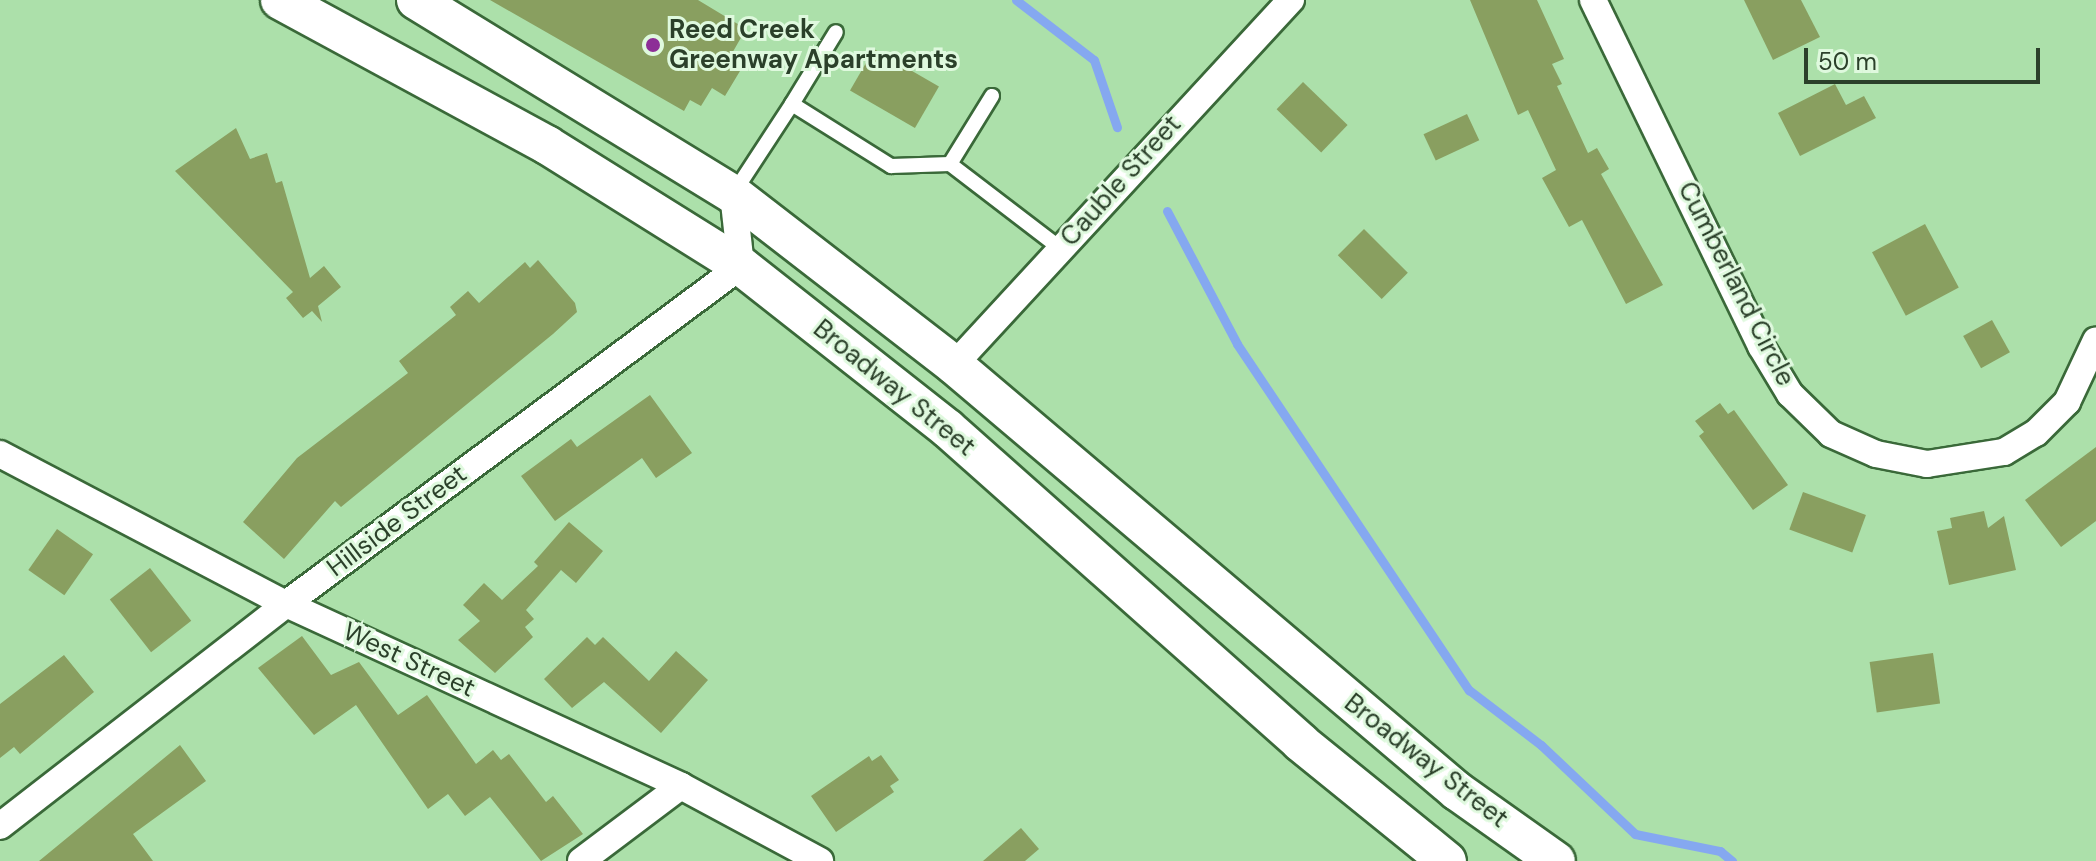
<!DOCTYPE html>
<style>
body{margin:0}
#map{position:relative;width:2096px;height:861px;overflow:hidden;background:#ace0aa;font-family:"DM Sans",sans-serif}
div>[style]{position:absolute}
.stream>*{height:9px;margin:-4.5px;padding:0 4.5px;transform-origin:4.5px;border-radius:4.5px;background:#85a8f0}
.building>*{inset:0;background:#899f60;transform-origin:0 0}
.roads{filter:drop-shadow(2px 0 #3a6939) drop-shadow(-2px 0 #3a6939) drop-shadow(0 2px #3a6939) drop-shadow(0 -2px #3a6939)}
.lane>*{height:14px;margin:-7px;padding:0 7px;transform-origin:7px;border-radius:7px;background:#fff}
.street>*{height:26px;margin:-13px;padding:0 13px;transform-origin:13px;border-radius:13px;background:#fff}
.secondary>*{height:38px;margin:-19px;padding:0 19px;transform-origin:19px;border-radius:19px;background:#fff}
.dots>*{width:22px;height:22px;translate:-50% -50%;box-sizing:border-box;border:4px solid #dff9de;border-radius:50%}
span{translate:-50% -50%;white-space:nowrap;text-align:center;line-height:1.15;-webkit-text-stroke:6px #dff9de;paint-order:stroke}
.poi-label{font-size:26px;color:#2b402a;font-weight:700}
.left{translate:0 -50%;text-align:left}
.street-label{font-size:26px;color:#2b402a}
.scale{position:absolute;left:1804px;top:48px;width:236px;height:36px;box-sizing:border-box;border:4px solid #2b402a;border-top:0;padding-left:10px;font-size:24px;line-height:28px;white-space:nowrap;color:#2b402a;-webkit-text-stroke:6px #dff9de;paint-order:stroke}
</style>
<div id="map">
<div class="stream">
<i style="left:1016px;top:0;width:98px;rotate:37.6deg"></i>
<i style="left:1094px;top:60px;width:71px;rotate:71.1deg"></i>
<i style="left:1167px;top:211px;width:150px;rotate:62.2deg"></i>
<i style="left:1237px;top:344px;width:417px;rotate:56.2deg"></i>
<i style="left:1469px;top:690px;width:91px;rotate:37.4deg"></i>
<i style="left:1541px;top:745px;width:129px;rotate:43.4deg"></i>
<i style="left:1635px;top:834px;width:87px;rotate:11.3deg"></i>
<i style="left:1720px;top:851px;width:16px;rotate:40deg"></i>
</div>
<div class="building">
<i style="clip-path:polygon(490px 0,698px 0,746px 29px,727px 62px,740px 71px,725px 96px,712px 88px,701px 106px,690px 100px,684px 111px)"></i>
<i style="clip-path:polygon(1470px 0,1537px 0,1564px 59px,1552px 64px,1562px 84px,1557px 86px,1588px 153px,1597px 148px,1609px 169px,1601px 174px,1663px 285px,1626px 304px,1582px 220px,1569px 227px,1542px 178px,1556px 170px,1528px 110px,1518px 115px)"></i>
<i style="clip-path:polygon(1744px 0,1801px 0,1820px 37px,1773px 60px)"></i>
<i style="left:874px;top:49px;width:75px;height:48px;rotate:30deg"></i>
<i style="left:1303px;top:82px;width:62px;height:38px;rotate:44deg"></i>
<i style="clip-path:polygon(1835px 84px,1846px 105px,1864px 96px,1876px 118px,1800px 156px,1778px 113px)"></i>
<i style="left:1467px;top:114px;width:29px;height:48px;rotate:65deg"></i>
<i style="clip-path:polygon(236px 128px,250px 159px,267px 153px,276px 183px,282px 181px,310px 278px,324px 266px,341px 287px,318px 306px,322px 322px,312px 311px,303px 318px,286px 298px,293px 292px,175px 171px)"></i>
<i style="left:1925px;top:224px;width:72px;height:60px;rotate:62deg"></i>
<i style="left:1364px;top:229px;width:62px;height:37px;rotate:45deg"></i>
<i style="clip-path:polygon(538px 260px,575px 303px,577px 312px,553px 334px,341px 507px,335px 501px,284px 559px,243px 522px,297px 458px,408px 373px,399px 361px,456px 315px,450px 307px,468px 291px,479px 303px,525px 262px,530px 268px)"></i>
<i style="left:1992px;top:320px;width:37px;height:33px;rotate:61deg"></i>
<i style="clip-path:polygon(650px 395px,692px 453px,656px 478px,642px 458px,555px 521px,521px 476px,571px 439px,577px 447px)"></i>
<i style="clip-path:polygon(1720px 403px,1728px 414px,1734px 410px,1788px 485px,1753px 510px,1699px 436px,1704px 432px,1695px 421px)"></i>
<i style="clip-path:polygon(2096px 447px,2096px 521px,2061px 547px,2025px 500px)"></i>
<i style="left:1803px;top:492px;width:67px;height:40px;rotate:20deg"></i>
<i style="clip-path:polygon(1984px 511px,1988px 528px,2004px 516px,2016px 570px,1949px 585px,1937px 531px,1952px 528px,1950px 518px)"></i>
<i style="clip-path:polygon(569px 522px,603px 551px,576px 583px,561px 570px,526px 610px,534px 619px,525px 627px,533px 637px,495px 673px,458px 640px,480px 621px,463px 605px,484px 583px,502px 600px,538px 566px,534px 562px)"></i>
<i style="left:57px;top:529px;width:44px;height:50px;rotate:35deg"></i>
<i style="left:150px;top:568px;width:67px;height:51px;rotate:52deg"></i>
<i style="clip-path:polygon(302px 636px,331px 675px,359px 662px,398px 715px,427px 695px,476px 764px,493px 750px,501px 760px,509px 754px,546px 802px,553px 796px,583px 834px,541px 861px,490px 797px,465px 816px,448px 794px,428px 809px,356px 705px,314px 735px,258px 668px)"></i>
<i style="clip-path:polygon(587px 637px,595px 645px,603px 637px,649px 681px,676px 651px,708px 680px,661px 733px,604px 682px,572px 708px,544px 679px)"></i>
<i style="left:1933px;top:653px;width:51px;height:64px;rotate:82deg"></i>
<i style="clip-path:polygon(64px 655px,94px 692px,20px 754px,14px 747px,0 758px,0 704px)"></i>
<i style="clip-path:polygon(180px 745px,206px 781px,133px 834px,153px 861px,39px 861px)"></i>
<i style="clip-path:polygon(881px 755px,899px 780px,890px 786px,894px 792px,836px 832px,811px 796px,869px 756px,872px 761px)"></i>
<i style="clip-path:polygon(1021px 828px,1039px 849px,1025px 861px,983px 861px)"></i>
</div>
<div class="roads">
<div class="lane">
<i style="left:792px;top:104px;width:84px;rotate:-58.6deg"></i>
<i style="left:950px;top:164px;width:80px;rotate:-58.3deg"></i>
<i style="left:735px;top:191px;width:104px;rotate:-56.8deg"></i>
<i style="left:792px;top:104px;width:117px;rotate:32.1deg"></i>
<i style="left:891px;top:166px;width:59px;rotate:-1.9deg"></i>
<i style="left:950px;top:164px;width:138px;rotate:37.4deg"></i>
</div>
<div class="street">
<i style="left:1593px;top:0;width:385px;rotate:64.1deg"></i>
<i style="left:1761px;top:346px;width:56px;rotate:58.9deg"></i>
<i style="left:1790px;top:394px;width:57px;rotate:44.3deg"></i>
<i style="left:1831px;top:434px;width:49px;rotate:24deg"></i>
<i style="left:1876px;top:454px;width:52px;rotate:11.1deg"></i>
<i style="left:1927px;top:464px;width:78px;rotate:-8.9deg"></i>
<i style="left:2004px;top:452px;width:37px;rotate:-31deg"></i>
<i style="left:2036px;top:433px;width:44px;rotate:-45deg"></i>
<i style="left:2067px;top:402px;width:68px;rotate:-64.9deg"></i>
<i style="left:954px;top:365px;width:497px;rotate:-47.3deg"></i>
<i style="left:0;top:454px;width:323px;rotate:27.7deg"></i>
<i style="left:286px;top:604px;width:435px;rotate:24.7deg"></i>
<i style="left:681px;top:786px;width:158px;rotate:28.3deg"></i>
<i style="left:0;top:826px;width:362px;rotate:-37.8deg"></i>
<i style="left:286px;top:604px;width:567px;rotate:-36.61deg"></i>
<i style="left:741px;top:266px;width:72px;rotate:-96.3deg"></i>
<i style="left:581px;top:861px;width:125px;rotate:-36.9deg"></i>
</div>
<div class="secondary">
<i style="left:280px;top:0;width:304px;rotate:28.5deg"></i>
<i style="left:547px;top:145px;width:229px;rotate:32deg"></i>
<i style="left:741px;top:266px;width:263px;rotate:38.2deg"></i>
<i style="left:948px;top:429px;width:471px;rotate:41.6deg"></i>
<i style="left:1300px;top:742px;width:189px;rotate:39deg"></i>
<i style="left:416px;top:0;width:372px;rotate:31.5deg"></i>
<i style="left:733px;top:194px;width:279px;rotate:37.7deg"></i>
<i style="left:954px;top:365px;width:659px;rotate:40.26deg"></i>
<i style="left:1457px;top:791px;width:121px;rotate:35.3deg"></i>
</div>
</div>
<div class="dots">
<i style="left:653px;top:45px;background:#8d2e97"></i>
</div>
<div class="poi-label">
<span class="left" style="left:669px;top:45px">Reed Creek<br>Greenway Apartments</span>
</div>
<div class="street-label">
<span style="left:1121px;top:181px;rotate:-48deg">Cauble Street</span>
<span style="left:1736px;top:284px;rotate:63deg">Cumberland Circle</span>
<span style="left:894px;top:388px;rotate:39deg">Broadway Street</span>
<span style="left:397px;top:521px;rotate:-37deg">Hillside Street</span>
<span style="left:409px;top:660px;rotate:25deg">West Street</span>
<span style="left:1426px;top:761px;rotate:38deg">Broadway Street</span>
</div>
<div class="scale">50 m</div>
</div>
